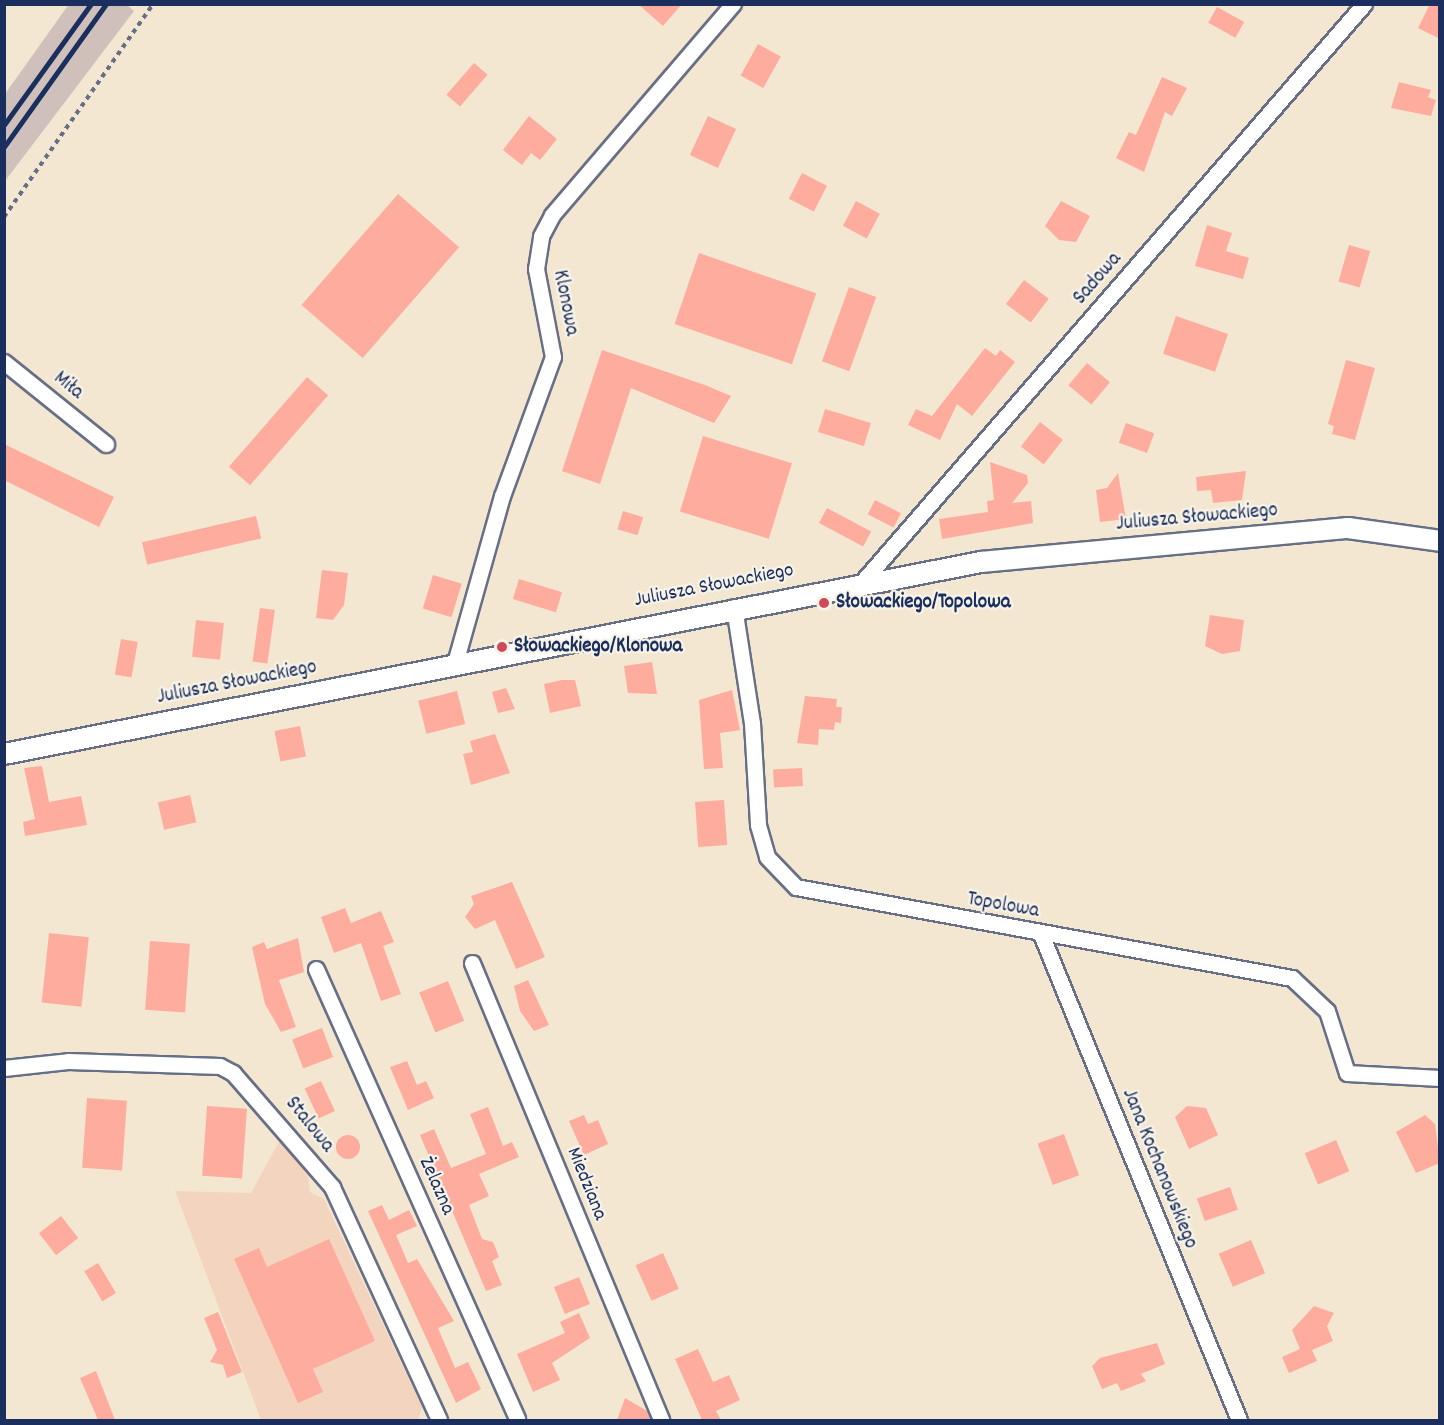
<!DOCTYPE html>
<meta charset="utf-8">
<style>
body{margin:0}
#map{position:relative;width:1444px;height:1425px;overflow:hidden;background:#f3e7d1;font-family:Dekko,sans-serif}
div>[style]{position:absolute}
.built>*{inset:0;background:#f3d4bf}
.industrial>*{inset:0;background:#cfc0bb}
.building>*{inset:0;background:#feac9d;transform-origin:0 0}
.round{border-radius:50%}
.path>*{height:4px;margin-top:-2px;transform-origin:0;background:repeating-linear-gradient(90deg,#676f86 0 4.5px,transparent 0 9px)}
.roads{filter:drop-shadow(2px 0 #676f86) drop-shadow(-2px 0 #676f86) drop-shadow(0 2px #676f86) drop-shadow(0 -2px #676f86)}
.minor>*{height:15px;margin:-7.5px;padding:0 7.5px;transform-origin:7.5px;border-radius:7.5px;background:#fff}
.tertiary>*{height:20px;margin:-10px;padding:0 10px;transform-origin:10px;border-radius:10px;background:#fff}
.rail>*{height:4.5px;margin:-2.25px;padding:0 2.25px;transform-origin:2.25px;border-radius:2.25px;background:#1b2f5e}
.dots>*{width:16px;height:16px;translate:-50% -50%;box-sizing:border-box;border:3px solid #f7f3e8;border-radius:50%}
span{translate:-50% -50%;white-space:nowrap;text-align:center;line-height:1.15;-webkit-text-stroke:4.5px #f7f3e8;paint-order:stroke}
.street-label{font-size:21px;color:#1b2f5e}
.poi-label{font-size:21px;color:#1b2f5e;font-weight:700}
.left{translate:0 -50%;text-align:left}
.frame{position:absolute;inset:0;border:6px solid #1b2f5e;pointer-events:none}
</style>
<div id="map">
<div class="built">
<i style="clip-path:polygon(281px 1138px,308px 1176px,310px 1192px,324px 1199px,422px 1407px,418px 1420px,261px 1420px,175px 1191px,251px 1193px)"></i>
</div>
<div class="industrial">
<i style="clip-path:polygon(69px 4px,127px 5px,134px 11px,5px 181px,5px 94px)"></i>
</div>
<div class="building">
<i style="clip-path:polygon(638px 4px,682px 4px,663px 26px)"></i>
<i style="clip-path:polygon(1430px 4px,1440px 4px,1440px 39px,1418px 28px)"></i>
<i style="left:1217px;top:7px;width:31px;height:18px;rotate:29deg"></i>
<i style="left:758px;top:44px;width:26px;height:36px;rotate:29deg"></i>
<i style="left:474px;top:63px;width:18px;height:42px;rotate:41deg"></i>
<i style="clip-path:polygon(1162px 77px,1187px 88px,1172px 116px,1165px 112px,1144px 172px,1116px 158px,1129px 132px,1136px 135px)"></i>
<i style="clip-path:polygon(1399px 82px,1431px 90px,1428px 97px,1436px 100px,1431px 116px,1391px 108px)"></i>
<i style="clip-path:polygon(529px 116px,557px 139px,540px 160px,531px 153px,522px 165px,503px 150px)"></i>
<i style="left:708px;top:116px;width:31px;height:43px;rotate:25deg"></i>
<i style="left:802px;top:173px;width:28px;height:29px;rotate:27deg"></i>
<i style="left:398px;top:194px;width:81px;height:147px;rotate:41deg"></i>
<i style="left:856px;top:201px;width:27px;height:28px;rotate:28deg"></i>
<i style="clip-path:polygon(1061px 201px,1090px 216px,1076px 242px,1059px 240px,1045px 226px)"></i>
<i style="clip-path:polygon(1207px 225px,1232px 233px,1226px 251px,1249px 258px,1243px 279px,1195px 266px)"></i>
<i style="left:1349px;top:245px;width:22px;height:38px;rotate:16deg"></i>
<i style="left:699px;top:253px;width:124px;height:75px;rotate:19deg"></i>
<i style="left:1024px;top:280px;width:31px;height:30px;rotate:37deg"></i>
<i style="left:849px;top:287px;width:29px;height:79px;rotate:20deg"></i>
<i style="left:1176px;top:316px;width:55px;height:40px;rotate:19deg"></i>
<i style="clip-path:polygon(985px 348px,996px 356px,1000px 350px,1015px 362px,972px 416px,957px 404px,940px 440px,908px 425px,916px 409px,932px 416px)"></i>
<i style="clip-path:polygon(602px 350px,705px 385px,731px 396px,714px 423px,631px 388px,600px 484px,562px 471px)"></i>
<i style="clip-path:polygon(1346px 360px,1375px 368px,1355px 440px,1332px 434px,1334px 426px,1328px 424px)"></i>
<i style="left:1087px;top:363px;width:30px;height:29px;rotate:40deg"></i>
<i style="left:307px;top:377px;width:28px;height:119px;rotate:41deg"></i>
<i style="left:825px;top:409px;width:48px;height:24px;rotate:17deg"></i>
<i style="left:1040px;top:422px;width:29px;height:31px;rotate:38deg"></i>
<i style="left:1126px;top:423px;width:30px;height:21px;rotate:20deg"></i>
<i style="left:703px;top:436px;width:93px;height:79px;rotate:17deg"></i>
<i style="clip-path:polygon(4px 444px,114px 497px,99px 527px,4px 480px)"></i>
<i style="clip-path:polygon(990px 462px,1027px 475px,1028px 483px,1012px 503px,1031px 501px,1033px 523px,942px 539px,939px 519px,988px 512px,987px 501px,994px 500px)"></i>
<i style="clip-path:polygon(1246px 471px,1242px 500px,1213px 503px,1211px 490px,1197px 491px,1196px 477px)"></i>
<i style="clip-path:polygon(1118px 473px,1126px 519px,1100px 522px,1096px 490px,1107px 488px)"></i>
<i style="left:875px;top:500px;width:29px;height:16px;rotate:27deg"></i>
<i style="left:827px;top:508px;width:50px;height:17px;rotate:28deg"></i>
<i style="left:623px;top:511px;width:21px;height:19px;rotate:17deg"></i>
<i style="left:256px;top:516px;width:23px;height:117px;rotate:77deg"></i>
<i style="clip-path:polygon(322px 570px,348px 573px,344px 605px,333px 620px,316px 618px)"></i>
<i style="left:433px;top:575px;width:30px;height:35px;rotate:17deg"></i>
<i style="left:519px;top:579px;width:45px;height:21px;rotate:17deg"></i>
<i style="left:260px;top:608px;width:15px;height:54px;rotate:8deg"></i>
<i style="clip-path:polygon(1210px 615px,1244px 620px,1240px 651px,1222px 654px,1205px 646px)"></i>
<i style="left:196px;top:620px;width:28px;height:37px;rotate:6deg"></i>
<i style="left:121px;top:639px;width:17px;height:36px;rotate:10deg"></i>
<i style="clip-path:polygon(652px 662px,657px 694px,628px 693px,624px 666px)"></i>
<i style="clip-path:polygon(562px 680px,575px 680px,581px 706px,550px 713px,544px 684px)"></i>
<i style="clip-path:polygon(506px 688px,515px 709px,498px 713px,492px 692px)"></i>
<i style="clip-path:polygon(732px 690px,740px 730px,720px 733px,723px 768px,704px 769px,699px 700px)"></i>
<i style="left:457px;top:691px;width:34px;height:40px;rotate:76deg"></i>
<i style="clip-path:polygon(805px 696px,837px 699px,836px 707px,842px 707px,841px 723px,835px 722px,834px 730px,819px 729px,818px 745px,797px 743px)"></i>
<i style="left:300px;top:726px;width:31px;height:26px;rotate:79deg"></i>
<i style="clip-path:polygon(495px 734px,510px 773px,471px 785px,463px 754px,473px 752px,470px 741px)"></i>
<i style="clip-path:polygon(42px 766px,49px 802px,81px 796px,87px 825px,25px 836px,23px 822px,35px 819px,24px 768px)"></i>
<i style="left:802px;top:768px;width:18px;height:29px;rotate:87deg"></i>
<i style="left:190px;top:795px;width:28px;height:33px;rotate:77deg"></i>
<i style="left:724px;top:800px;width:45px;height:29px;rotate:86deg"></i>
<i style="clip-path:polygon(512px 882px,545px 957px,516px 969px,495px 920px,475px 929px,465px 917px,474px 904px,471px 896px)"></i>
<i style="clip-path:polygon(345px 908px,351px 923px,381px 911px,394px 942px,383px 946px,401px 994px,381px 1001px,361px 943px,334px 953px,321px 917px)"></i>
<i style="left:49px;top:933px;width:40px;height:70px;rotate:6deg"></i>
<i style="clip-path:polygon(298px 938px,304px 972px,279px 980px,296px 1027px,281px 1032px,265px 1004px,252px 947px,264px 942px,267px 949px)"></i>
<i style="left:150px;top:941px;width:40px;height:69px;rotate:4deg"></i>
<i style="clip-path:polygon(528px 980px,549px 1025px,534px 1031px,520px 1011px,514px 986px)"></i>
<i style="left:448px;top:981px;width:43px;height:31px;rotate:68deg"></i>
<i style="left:322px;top:1028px;width:31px;height:32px;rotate:69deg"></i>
<i style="clip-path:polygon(407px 1061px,417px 1085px,426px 1081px,434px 1098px,408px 1110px,390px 1067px)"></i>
<i style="left:321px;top:1081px;width:33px;height:18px;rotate:65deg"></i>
<i style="left:87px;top:1098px;width:40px;height:70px;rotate:4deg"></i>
<i style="left:207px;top:1106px;width:40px;height:70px;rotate:4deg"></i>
<i style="clip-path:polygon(1187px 1106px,1206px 1108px,1218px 1135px,1189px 1149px,1175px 1117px)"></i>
<i style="clip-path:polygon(488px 1107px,503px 1146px,512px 1142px,519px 1157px,479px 1174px,489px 1196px,469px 1205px,482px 1239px,493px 1242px,499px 1257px,492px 1261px,502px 1285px,486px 1291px,420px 1135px,434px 1129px,451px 1168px,486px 1154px,470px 1114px)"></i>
<i style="clip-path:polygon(584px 1115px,588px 1124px,598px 1120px,608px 1144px,584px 1155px,569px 1121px)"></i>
<i style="clip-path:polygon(1425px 1115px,1435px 1124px,1440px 1163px,1416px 1173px,1396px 1132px)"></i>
<i style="left:1064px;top:1134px;width:44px;height:28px;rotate:70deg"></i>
<i class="round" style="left:336px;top:1135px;width:24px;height:24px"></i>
<i style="left:1336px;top:1140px;width:34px;height:34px;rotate:67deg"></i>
<i style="left:1230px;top:1187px;width:24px;height:35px;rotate:71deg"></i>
<i style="clip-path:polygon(382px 1205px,389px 1220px,409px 1210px,417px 1226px,396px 1235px,408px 1263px,417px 1259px,454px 1321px,438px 1328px,455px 1368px,468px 1362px,481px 1389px,456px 1403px,368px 1211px)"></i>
<i style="left:61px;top:1216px;width:28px;height:28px;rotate:52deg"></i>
<i style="clip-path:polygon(329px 1239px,375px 1341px,313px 1369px,323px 1392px,298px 1403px,234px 1259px,259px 1248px,267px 1267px)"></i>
<i style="left:1251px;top:1240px;width:36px;height:35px;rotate:67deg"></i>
<i style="left:663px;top:1253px;width:39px;height:30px;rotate:66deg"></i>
<i style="left:98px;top:1263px;width:35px;height:16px;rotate:59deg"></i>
<i style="left:579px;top:1277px;width:29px;height:27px;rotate:68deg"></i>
<i style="clip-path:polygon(1314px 1306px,1334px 1313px,1327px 1326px,1333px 1341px,1312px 1350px,1317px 1361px,1289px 1373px,1282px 1357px,1300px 1349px,1292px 1330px)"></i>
<i style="clip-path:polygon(218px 1312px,242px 1372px,227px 1378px,223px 1365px,210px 1362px,217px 1350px,204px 1318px)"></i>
<i style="clip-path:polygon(579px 1313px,590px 1338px,552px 1363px,560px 1380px,533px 1392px,517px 1354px,565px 1333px,560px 1322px)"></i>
<i style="clip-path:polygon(1157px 1343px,1165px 1364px,1141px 1374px,1146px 1381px,1121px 1391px,1117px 1383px,1102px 1389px,1092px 1366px,1100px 1358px)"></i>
<i style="clip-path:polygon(698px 1349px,713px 1382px,729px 1375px,740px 1400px,716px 1411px,721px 1420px,702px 1420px,675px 1359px)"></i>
<i style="clip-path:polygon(96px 1371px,115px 1420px,98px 1420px,80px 1378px)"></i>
<i style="clip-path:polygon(625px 1398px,647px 1411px,651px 1420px,617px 1420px)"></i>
</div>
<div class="path">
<i style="left:4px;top:217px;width:260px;rotate:-55deg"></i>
</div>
<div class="roads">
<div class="minor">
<i style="left:4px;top:362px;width:131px;rotate:38.8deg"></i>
<i style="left:863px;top:581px;width:764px;rotate:-49.03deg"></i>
<i style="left:734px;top:607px;width:117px;rotate:81.2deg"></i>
<i style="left:752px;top:723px;width:102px;rotate:86.6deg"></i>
<i style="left:758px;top:825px;width:33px;rotate:74deg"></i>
<i style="left:767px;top:857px;width:42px;rotate:46deg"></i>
<i style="left:796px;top:887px;width:504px;rotate:10.4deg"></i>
<i style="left:1292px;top:978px;width:48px;rotate:43.3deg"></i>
<i style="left:1327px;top:1011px;width:65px;rotate:72.1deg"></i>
<i style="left:1347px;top:1073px;width:93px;rotate:3.1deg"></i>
<i style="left:455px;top:663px;width:173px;rotate:-74.3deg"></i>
<i style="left:502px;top:496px;width:148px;rotate:-69.9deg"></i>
<i style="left:553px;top:357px;width:90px;rotate:-100.9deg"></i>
<i style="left:536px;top:269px;width:33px;rotate:-81deg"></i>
<i style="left:541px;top:236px;width:24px;rotate:-62deg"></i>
<i style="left:552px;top:215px;width:278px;rotate:-49.4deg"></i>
<i style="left:1041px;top:934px;width:525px;rotate:67.83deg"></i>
<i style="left:472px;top:963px;width:495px;rotate:67.5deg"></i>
<i style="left:316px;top:969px;width:493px;rotate:65.9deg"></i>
<i style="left:4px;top:1068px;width:64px;rotate:-6.2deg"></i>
<i style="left:68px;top:1061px;width:152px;rotate:1.9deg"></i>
<i style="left:220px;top:1066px;width:15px;rotate:28deg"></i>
<i style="left:233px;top:1073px;width:151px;rotate:49deg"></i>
<i style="left:332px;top:1187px;width:256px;rotate:65.3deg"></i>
</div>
<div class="tertiary">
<i style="left:4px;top:754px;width:996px;rotate:-11.12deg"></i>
<i style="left:981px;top:562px;width:369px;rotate:-5.3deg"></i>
<i style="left:1348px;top:528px;width:93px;rotate:8deg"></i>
</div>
</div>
<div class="rail">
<i style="left:4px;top:125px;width:149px;rotate:-54.3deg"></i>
<i style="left:4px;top:147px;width:176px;rotate:-54.5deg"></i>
</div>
<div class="dots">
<i style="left:824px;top:603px;background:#d1495b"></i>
<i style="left:502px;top:647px;background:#d1495b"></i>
</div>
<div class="street-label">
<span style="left:1098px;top:279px;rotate:-49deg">Sadowa</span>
<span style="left:565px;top:303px;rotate:79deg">Klonowa</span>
<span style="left:68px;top:386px;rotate:39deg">Miła</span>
<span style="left:1197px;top:518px;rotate:-5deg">Juliusza Słowackiego</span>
<span style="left:714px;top:586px;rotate:-11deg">Juliusza Słowackiego</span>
<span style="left:237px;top:683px;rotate:-11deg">Juliusza Słowackiego</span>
<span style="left:1003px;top:906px;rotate:10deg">Topolowa</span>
<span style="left:309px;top:1125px;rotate:51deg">Stalowa</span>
<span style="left:1159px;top:1169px;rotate:68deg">Jana Kochanowskiego</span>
<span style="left:586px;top:1184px;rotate:68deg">Miedziana</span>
<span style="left:436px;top:1186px;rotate:66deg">Żelazna</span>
</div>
<div class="poi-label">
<span class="left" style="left:836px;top:603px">Słowackiego/Topolowa</span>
<span class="left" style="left:514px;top:647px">Słowackiego/Klonowa</span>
</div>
<div class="frame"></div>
</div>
